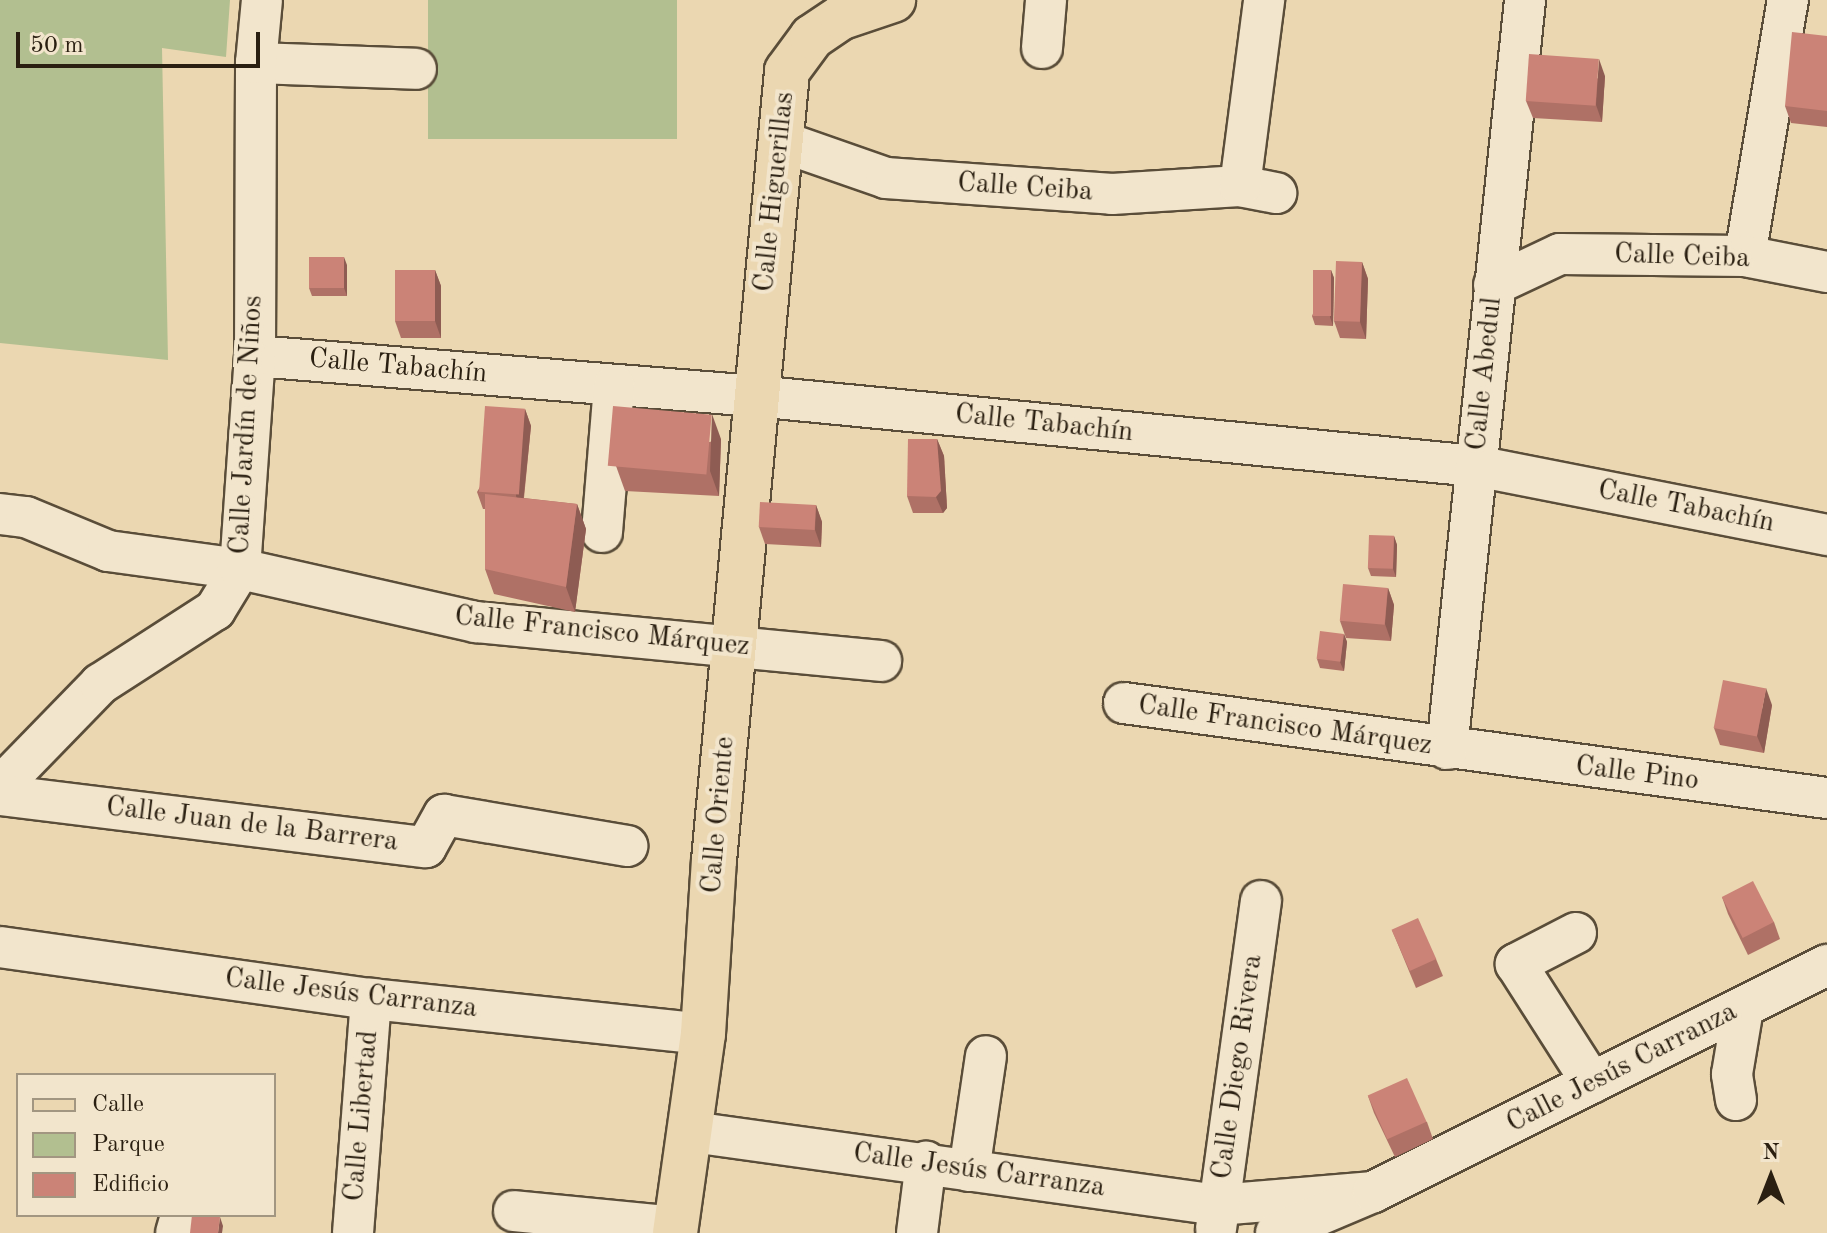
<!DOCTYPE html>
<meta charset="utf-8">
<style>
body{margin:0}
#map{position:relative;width:1827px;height:1233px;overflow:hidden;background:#ebd7b1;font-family:"Old Standard TT",serif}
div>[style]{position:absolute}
.green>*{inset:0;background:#b2bf90;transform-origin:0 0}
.roads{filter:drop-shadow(2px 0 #5a4d39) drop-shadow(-2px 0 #5a4d39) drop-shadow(0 2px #5a4d39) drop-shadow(0 -2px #5a4d39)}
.minor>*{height:40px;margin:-20px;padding:0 20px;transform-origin:20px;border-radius:20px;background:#f2e5cc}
.major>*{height:44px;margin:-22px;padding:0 22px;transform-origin:22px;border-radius:22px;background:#ebd7b1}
.wall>*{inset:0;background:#af7166}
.shaded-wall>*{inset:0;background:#8e5c53}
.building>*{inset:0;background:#cb8377;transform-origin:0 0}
span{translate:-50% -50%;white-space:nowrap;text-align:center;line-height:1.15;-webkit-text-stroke:8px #f2e5cc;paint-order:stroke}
.street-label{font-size:28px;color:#2a1f11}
.legend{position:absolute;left:16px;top:1073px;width:260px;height:144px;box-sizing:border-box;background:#f2e5cc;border:2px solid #a29681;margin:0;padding:10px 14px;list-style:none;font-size:24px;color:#2a1f11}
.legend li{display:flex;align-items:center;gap:16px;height:40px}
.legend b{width:40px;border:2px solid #a29681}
.north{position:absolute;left:1731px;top:1137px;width:80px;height:80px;-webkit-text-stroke:6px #f2e5cc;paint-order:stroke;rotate:0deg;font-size:22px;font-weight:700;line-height:32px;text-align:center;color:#2a1f11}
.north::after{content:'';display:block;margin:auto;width:28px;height:36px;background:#2a1f11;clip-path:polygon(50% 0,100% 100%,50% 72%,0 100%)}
.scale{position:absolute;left:16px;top:32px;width:244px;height:36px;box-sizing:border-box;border:4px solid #2a1f11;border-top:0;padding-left:10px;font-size:24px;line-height:28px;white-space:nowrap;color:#2a1f11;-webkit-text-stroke:6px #f2e5cc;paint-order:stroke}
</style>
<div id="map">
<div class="green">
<i style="clip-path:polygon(0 0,230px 0,226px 57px,162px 48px,168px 360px,0 343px)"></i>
<i style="left:428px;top:0;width:249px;height:139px"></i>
</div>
<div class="roads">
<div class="minor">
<i style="left:1042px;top:48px;width:48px;rotate:-85.2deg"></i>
<i style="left:256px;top:63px;width:160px;rotate:2.1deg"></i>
<i style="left:780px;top:141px;width:112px;rotate:19.2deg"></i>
<i style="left:886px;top:178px;width:227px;rotate:4deg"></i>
<i style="left:1112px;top:194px;width:128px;rotate:-3.6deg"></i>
<i style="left:1240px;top:186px;width:37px;rotate:11deg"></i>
<i style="left:1240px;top:186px;width:188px;rotate:-82.6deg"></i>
<i style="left:1745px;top:256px;width:260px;rotate:-80.5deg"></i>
<i style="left:1494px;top:285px;width:73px;rotate:-25.2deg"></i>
<i style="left:1560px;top:254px;width:185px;rotate:0.6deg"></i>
<i style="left:1745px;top:256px;width:84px;rotate:11deg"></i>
<i style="left:255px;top:356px;width:502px;rotate:4.57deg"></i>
<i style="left:755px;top:396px;width:724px;rotate:5.55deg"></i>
<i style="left:1476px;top:466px;width:358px;rotate:11.1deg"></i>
<i style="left:0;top:514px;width:26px;rotate:7deg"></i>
<i style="left:26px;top:517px;width:89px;rotate:22.5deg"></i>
<i style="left:108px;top:551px;width:133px;rotate:7.8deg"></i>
<i style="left:240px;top:569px;width:242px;rotate:12.7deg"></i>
<i style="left:476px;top:622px;width:407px;rotate:5.5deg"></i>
<i style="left:602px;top:532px;width:147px;rotate:-85.3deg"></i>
<i style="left:1124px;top:703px;width:709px;rotate:7.7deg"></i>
<i style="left:1447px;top:749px;width:753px;rotate:-84.05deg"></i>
<i style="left:0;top:787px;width:144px;rotate:-45.8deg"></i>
<i style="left:100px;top:684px;width:137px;rotate:-32.8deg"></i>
<i style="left:215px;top:610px;width:48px;rotate:-58.6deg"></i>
<i style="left:240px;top:569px;width:214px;rotate:-86deg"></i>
<i style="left:255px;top:356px;width:293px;rotate:-89.8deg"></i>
<i style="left:256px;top:63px;width:63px;rotate:-84.6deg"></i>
<i style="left:0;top:795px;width:429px;rotate:7deg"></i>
<i style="left:426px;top:847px;width:37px;rotate:-61deg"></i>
<i style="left:444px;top:815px;width:186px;rotate:9.6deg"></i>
<i style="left:1576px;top:933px;width:68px;rotate:152.7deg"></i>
<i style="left:1516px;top:964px;width:141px;rotate:57.4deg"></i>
<i style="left:0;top:947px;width:375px;rotate:8deg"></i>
<i style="left:371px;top:999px;width:334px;rotate:6deg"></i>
<i style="left:1736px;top:1100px;width:26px;rotate:-99deg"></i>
<i style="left:1732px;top:1074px;width:67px;rotate:-80.5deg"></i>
<i style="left:692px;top:1132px;width:531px;rotate:7.9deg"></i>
<i style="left:1218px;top:1205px;width:156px;rotate:-4.8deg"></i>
<i style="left:969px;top:1171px;width:116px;rotate:-81.6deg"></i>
<i style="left:514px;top:1211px;width:163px;rotate:5.6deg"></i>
<i style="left:1216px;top:1229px;width:331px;rotate:-82.2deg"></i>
<i style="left:176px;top:1233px;width:19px;rotate:-74deg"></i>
<i style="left:353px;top:1233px;width:235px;rotate:-85.6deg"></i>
<i style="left:917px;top:1233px;width:72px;rotate:-82.8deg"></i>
<i style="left:1276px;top:1233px;width:105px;rotate:-22.9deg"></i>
<i style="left:1373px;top:1192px;width:508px;rotate:-26.57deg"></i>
</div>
<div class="major">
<i style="left:675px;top:1233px;width:201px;rotate:-82deg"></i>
<i style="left:703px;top:1034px;width:174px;rotate:-86.4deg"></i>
<i style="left:714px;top:860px;width:792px;rotate:-84.71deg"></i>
<i style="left:787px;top:71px;width:42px;rotate:-53.7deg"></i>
<i style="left:812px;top:37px;width:36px;rotate:-34deg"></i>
<i style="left:842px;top:17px;width:54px;rotate:-18.4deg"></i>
</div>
</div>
<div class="wall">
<i style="clip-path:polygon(1827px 36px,1827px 127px,1791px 123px,1785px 106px)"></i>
<i style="clip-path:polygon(1605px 76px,1602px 122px,1533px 118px,1526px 101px)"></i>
<i style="clip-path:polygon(1362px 262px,1368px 279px,1366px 339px,1340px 338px,1334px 321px)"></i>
<i style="clip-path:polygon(347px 265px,347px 296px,312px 296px,309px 288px)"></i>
<i style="clip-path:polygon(435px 270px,441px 286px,441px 338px,401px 338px,395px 321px)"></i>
<i style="clip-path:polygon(1331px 270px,1334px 278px,1333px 326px,1315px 325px,1312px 316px)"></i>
<i style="clip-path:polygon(525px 409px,531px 426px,524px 498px,577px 504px,586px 529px,575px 612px,494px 594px,485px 569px,485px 509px,483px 509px,477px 492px)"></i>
<i style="clip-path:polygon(721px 439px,719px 496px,625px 491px,616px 466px)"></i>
<i style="clip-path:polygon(937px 439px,944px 456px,947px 508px,943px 513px,913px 513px,907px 496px)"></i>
<i style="clip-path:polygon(816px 505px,822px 522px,821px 547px,765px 544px,759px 527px)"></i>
<i style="clip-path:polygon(1394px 536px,1397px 545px,1396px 577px,1371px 576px,1368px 568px)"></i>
<i style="clip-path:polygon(1388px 588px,1394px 605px,1391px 641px,1346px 638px,1340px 621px)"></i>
<i style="clip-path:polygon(1344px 634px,1347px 642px,1344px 671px,1320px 668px,1317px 659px)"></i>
<i style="clip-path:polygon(1772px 705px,1764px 753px,1720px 745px,1714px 728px)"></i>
<i style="clip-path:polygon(1722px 897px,1774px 922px,1780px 939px,1748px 955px,1728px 914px)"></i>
<i style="clip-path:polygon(1392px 930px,1436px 959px,1443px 976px,1416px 988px)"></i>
<i style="clip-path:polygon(1368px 1096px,1427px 1122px,1433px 1139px,1395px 1157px,1374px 1113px)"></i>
</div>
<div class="shaded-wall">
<i style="clip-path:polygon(1599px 59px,1605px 76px,1602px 122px,1596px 105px)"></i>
<i style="clip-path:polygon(344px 257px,347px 265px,347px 296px,344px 288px)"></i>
<i style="clip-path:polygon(1362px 262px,1368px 279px,1366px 339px,1360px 322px)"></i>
<i style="clip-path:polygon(435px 270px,441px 286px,441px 338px,435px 321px)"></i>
<i style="clip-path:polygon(1331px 270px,1334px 278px,1333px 326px,1330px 317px)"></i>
<i style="clip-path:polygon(525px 409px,531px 426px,522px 513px,516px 496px)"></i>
<i style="clip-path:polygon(712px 414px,721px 439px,719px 496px,710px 471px)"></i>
<i style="clip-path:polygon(937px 439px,944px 456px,947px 508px,943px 513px,936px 497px)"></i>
<i style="clip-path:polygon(577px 504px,586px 529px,575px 612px,566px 587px)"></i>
<i style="clip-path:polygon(816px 505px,822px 522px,821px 547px,815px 530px)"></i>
<i style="clip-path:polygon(1394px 536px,1397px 545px,1396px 577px,1393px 569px)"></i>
<i style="clip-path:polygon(1388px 588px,1394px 605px,1391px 641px,1385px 624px)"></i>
<i style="clip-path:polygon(1344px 634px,1347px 642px,1344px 671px,1340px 662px)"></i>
<i style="clip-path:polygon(1766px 688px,1772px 705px,1764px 753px,1757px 736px)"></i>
<i style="clip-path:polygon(220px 1217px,223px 1226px,222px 1233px,218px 1233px)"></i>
</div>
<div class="building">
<i style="clip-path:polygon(1792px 32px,1827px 36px,1827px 111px,1785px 106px)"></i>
<i style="left:1529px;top:54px;width:70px;height:47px;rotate:4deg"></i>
<i style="left:309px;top:257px;width:35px;height:31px"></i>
<i style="left:1336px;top:261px;width:26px;height:60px;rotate:2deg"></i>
<i style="left:395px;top:270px;width:40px;height:51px"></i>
<i style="left:1313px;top:270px;width:18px;height:46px"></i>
<i style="left:485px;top:406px;width:40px;height:86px;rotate:4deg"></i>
<i style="left:613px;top:406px;width:99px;height:60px;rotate:5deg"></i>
<i style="clip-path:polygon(908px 439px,937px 439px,941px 491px,936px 497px,907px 496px)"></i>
<i style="clip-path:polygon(485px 494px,577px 504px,566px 587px,485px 569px)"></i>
<i style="left:760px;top:502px;width:56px;height:25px;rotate:3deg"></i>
<i style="left:1369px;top:535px;width:25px;height:33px;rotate:2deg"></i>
<i style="left:1343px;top:584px;width:45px;height:37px;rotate:5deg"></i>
<i style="left:1320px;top:631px;width:24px;height:28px;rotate:7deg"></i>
<i style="left:1723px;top:680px;width:44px;height:49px;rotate:11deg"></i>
<i style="left:1753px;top:881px;width:46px;height:35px;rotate:63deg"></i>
<i style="left:1418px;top:918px;width:45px;height:29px;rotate:66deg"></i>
<i style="left:1407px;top:1078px;width:48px;height:43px;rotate:66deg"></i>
<i style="clip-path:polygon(192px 1215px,220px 1217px,218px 1233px,190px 1233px)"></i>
</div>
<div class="street-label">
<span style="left:1025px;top:188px;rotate:4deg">Calle Ceiba</span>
<span style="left:775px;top:192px;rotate:-84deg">Calle Higuerillas</span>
<span style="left:1682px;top:257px;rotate:2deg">Calle Ceiba</span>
<span style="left:398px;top:367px;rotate:5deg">Calle Tabachín</span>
<span style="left:1485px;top:374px;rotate:-84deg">Calle Abedul</span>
<span style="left:1044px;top:424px;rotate:6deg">Calle Tabachín</span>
<span style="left:247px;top:425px;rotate:-87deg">Calle Jardín de Niños</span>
<span style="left:1686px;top:507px;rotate:11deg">Calle Tabachín</span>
<span style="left:602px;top:632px;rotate:6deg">Calle Francisco Márquez</span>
<span style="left:1285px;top:726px;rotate:8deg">Calle Francisco Márquez</span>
<span style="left:1637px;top:774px;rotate:7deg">Calle Pino</span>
<span style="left:719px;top:815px;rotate:-85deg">Calle Oriente</span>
<span style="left:252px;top:825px;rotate:7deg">Calle Juan de la Barrera</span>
<span style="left:351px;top:994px;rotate:7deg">Calle Jesús Carranza</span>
<span style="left:1238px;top:1067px;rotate:-82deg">Calle Diego Rivera</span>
<span style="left:1622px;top:1068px;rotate:-27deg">Calle Jesús Carranza</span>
<span style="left:362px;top:1116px;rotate:-85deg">Calle Libertad</span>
<span style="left:979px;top:1171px;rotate:8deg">Calle Jesús Carranza</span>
</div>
<ul class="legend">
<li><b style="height:10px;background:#ebd7b1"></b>Calle</li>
<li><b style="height:22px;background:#b2bf90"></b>Parque</li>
<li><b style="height:22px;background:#cb8377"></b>Edificio</li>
</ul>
<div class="north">N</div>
<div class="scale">50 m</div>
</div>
